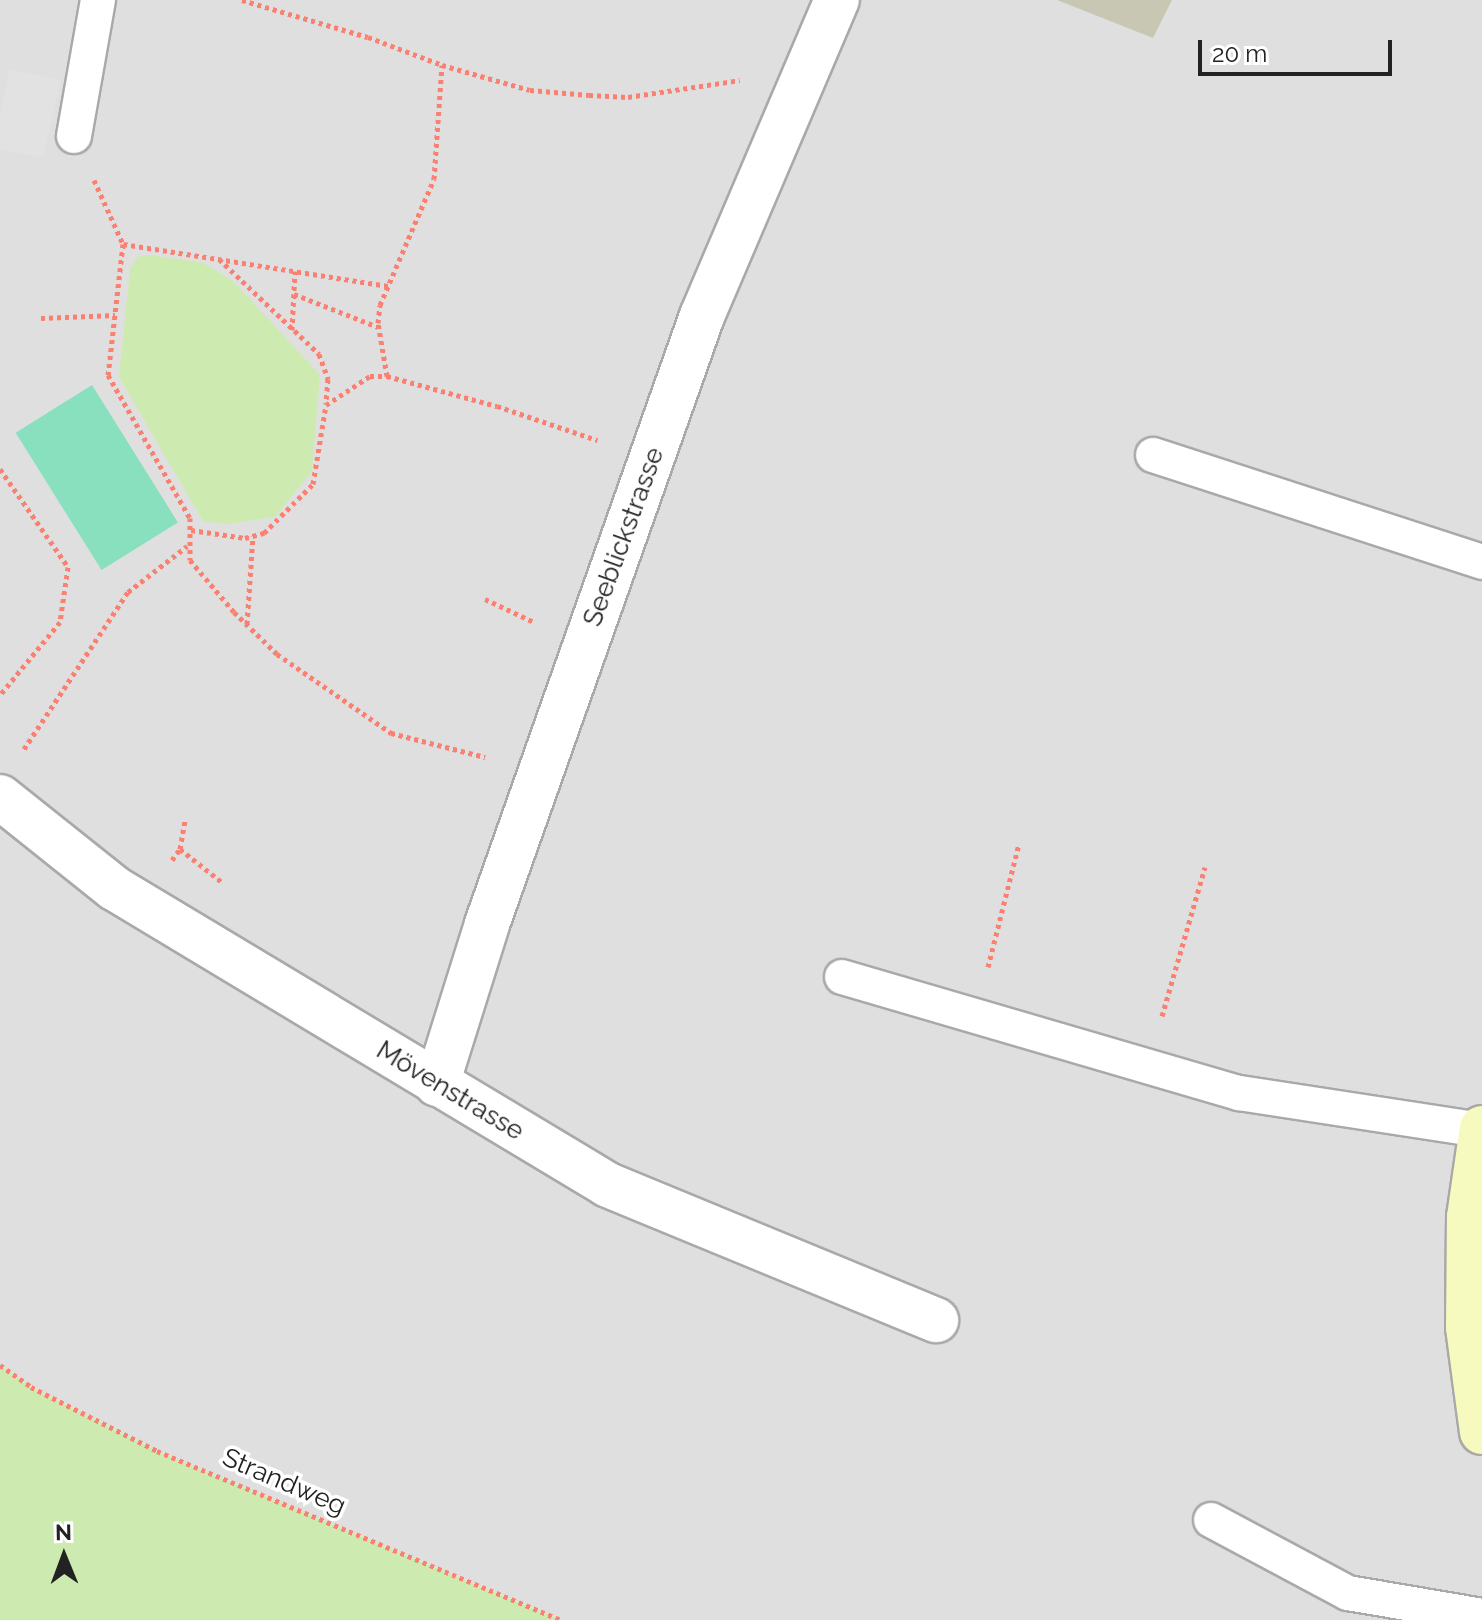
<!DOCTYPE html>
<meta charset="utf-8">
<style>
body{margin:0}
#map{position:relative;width:1482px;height:1620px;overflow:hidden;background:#f2efe9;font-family:Raleway,sans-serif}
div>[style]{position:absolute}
.residential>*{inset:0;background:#e0dfdf}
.construction>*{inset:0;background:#c7c7b4}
.grass>*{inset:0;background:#cdebb0}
.pitch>*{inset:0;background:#88e0be;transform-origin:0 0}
.parking>*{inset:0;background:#e2e2e2}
.path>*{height:5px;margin-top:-2.5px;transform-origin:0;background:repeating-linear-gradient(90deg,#fa8072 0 4px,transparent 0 8px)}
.roads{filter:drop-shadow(2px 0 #a9a9a9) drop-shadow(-2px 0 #a9a9a9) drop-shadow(0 2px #a9a9a9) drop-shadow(0 -2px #a9a9a9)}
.lane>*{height:34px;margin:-17px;padding:0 17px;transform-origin:17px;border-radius:17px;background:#fff}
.street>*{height:44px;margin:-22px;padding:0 22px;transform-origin:22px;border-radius:22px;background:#fff}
.secondary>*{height:44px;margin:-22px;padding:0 22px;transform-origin:22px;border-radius:22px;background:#f7fabf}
span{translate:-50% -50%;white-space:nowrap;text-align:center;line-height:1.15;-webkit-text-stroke:7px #fff;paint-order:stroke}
.street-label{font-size:26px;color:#222}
.north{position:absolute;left:24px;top:1516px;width:80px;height:80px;-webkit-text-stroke:6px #fff;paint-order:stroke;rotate:359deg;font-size:22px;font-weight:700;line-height:32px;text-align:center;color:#222}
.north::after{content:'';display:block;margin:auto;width:28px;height:36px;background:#222;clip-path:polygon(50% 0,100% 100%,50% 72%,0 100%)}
.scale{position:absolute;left:1198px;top:40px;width:194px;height:36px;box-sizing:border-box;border:4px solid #222;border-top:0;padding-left:10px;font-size:24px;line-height:28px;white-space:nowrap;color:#222;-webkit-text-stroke:6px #fff;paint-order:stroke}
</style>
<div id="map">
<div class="residential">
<i style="clip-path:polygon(0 0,1482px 0,1482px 1620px,561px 1620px,157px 1451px,31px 1387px,0 1365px)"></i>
</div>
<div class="construction">
<i style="clip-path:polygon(1057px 0,1172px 0,1153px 38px)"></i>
</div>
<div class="grass">
<i style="clip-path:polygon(148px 255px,201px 262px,232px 280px,320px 375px,312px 471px,275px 517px,227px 524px,203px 521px,119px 377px,130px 269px,137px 257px)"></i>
<i style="clip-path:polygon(0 1365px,31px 1387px,157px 1451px,561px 1620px,0 1620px)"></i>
</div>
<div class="pitch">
<i style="left:92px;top:385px;width:162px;height:90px;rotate:58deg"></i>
</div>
<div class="parking">
<i style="clip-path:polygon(10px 69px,61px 80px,43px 158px,0 149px,0 115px)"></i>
</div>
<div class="path">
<i style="left:242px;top:0;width:131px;rotate:16.4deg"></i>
<i style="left:368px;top:37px;width:79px;rotate:20.7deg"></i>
<i style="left:94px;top:180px;width:70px;rotate:65.6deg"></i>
<i style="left:219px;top:259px;width:138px;rotate:43.5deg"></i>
<i style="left:319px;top:354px;width:27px;rotate:70deg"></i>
<i style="left:328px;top:379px;width:25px;rotate:95deg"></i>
<i style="left:388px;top:286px;width:268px;rotate:-171deg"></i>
<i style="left:123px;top:244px;width:132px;rotate:96.5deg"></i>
<i style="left:108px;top:375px;width:165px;rotate:60.2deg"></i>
<i style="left:190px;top:518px;width:42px;rotate:90deg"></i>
<i style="left:190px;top:560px;width:68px;rotate:49.8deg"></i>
<i style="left:234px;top:612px;width:60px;rotate:44.3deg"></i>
<i style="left:277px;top:654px;width:139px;rotate:34.7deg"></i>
<i style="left:391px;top:733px;width:97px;rotate:14.3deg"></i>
<i style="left:294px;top:294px;width:90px;rotate:21.4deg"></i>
<i style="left:41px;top:318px;width:74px;rotate:-2.3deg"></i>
<i style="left:292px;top:330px;width:59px;rotate:-87.1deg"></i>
<i style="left:387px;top:376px;width:54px;rotate:-99.6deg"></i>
<i style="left:378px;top:323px;width:18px;rotate:-84deg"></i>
<i style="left:380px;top:305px;width:137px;rotate:-66.8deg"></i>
<i style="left:434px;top:179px;width:114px;rotate:-86deg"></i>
<i style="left:442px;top:65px;width:91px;rotate:15.9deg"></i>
<i style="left:530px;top:90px;width:59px;rotate:4.8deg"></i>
<i style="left:589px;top:95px;width:39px;rotate:3deg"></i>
<i style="left:628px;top:97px;width:113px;rotate:-8.6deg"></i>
<i style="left:0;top:469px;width:119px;rotate:55.2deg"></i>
<i style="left:68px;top:567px;width:56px;rotate:98.3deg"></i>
<i style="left:60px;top:622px;width:94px;rotate:129.4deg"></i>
<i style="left:191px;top:530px;width:55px;rotate:8.4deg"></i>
<i style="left:245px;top:538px;width:20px;rotate:-15deg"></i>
<i style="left:264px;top:533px;width:69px;rotate:-45deg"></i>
<i style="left:313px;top:484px;width:80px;rotate:-80.7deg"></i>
<i style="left:326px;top:405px;width:53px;rotate:-33.4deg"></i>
<i style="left:370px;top:376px;width:17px"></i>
<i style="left:387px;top:376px;width:114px;rotate:15.3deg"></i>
<i style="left:497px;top:406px;width:106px;rotate:18.8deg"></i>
<i style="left:485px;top:599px;width:54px;rotate:25.1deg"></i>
<i style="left:247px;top:624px;width:88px;rotate:-86.1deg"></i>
<i style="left:24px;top:749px;width:188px;rotate:-56.5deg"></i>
<i style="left:128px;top:592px;width:75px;rotate:-37.9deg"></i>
<i style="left:180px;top:849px;width:55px;rotate:38.3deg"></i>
<i style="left:172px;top:860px;width:14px;rotate:-54deg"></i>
<i style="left:180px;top:849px;width:28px;rotate:-80deg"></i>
<i style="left:988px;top:967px;width:127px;rotate:-75.9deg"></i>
<i style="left:1162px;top:1016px;width:155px;rotate:-73.9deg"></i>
<i style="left:0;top:1365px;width:38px;rotate:35deg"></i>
<i style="left:31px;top:1387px;width:141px;rotate:26.9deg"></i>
<i style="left:157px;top:1451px;width:438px;rotate:22.7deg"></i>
</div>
<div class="roads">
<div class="lane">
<i style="left:74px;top:136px;width:138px;rotate:-80deg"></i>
<i style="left:1153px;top:455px;width:346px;rotate:18deg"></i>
<i style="left:842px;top:977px;width:414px;rotate:16.3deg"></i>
<i style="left:1239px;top:1093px;width:245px;rotate:8.7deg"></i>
<i style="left:1211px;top:1520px;width:155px;rotate:28.1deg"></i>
<i style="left:1348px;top:1593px;width:136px;rotate:9.7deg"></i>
</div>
<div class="street">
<i style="left:0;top:797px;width:146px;rotate:38.6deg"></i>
<i style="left:114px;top:888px;width:576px;rotate:31.01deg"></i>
<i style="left:608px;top:1185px;width:355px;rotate:22.4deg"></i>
<i style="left:437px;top:1084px;width:168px;rotate:-72.6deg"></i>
<i style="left:487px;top:924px;width:645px;rotate:-70.53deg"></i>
<i style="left:702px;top:316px;width:344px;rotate:-66.9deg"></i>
</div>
<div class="secondary">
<i style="left:1482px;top:1128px;width:90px;rotate:98.3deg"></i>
<i style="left:1469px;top:1217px;width:110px;rotate:90.5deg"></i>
<i style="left:1468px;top:1327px;width:106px;rotate:82.4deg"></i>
</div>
</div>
<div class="street-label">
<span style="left:624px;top:537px;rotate:-70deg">Seeblickstrasse</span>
<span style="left:450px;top:1091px;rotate:31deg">Mövenstrasse</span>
<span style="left:284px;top:1482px;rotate:23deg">Strandweg</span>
</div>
<div class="north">N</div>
<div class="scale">20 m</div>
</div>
